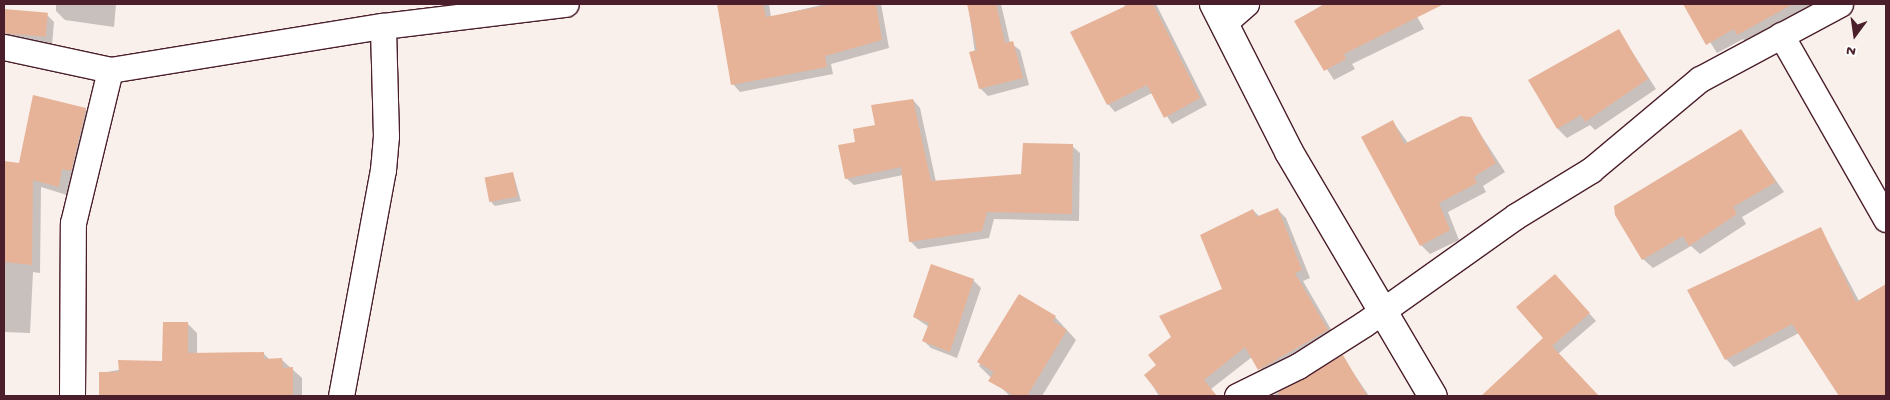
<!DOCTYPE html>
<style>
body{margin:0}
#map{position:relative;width:1890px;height:400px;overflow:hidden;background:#faf0eb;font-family:"Gochi Hand",sans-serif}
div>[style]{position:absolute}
.shadow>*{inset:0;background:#0003}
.building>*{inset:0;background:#e6b399;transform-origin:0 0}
.roads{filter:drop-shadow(1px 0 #4a1f2b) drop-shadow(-1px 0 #4a1f2b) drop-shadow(0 1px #4a1f2b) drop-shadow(0 -1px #4a1f2b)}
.minor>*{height:25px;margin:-12.5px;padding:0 12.5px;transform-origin:12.5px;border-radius:12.5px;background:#fff}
.secondary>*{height:28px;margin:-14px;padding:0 14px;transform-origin:14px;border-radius:14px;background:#fff}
span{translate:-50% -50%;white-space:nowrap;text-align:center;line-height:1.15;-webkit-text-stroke:5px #fff;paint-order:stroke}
.frame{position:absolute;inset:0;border:5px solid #4a1f2b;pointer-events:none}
.north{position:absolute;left:1830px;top:10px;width:50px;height:50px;-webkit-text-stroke:4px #fff;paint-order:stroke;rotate:194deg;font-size:14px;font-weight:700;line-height:20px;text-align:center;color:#4a1f2b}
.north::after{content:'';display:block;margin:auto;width:18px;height:22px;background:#4a1f2b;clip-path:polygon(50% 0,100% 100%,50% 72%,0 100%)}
</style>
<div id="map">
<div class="shadow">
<i style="clip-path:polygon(56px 4px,116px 4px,114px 27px,65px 20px,56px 11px)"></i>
<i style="clip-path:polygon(718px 4px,769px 4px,771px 17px,825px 4px,881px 4px,889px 48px,831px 64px,833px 74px,740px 92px,733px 84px)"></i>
<i style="clip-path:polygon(968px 4px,1001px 4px,1010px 43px,1020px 50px,1029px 85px,988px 96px,980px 88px)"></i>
<i style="clip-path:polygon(1125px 4px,1156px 4px,1207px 105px,1172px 124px,1152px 93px,1115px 112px,1108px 104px)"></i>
<i style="clip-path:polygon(1324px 4px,1410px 4px,1424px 29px,1352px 64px,1355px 69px,1334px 80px,1296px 21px)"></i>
<i style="clip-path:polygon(1686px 4px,1808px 4px,1811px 8px,1747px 44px,1743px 39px,1717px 53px)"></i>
<i style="clip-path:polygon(4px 10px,47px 15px,54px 22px,52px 45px,4px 40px)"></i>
<i style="clip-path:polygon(1618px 30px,1656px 89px,1595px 130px,1590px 125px,1567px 138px,1558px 129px)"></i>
<i style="clip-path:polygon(913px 100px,920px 108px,936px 182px,1022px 175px,1072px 146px,1080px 153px,1079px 221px,994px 219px,989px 238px,918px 249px,910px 241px,903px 175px,854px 185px,846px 178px,857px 143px)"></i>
<i style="clip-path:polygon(85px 109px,94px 118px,79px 179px,71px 177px,67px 195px,41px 187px,40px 273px,33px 272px,30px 333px,4px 332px,4px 163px,20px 164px)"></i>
<i style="clip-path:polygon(1470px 118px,1505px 172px,1483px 186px,1486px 192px,1448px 212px,1459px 240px,1430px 254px,1421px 245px,1393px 122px,1408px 143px)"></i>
<i style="clip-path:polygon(1741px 130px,1784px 192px,1742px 217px,1746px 224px,1700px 254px,1691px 246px,1653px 268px,1643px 259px)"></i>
<i style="clip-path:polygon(513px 173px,521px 201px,495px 206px,491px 202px)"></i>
<i style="clip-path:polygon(1253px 210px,1260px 217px,1278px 210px,1286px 218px,1310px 278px,1303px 281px,1336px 338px,1267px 377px,1252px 357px,1211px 389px,1215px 396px,1159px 396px,1146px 375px,1158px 365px,1172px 338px,1223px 290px)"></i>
<i style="clip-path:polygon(1821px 229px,1859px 301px,1886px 286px,1886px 331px,1880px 335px,1886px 344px,1886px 396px,1840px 396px,1799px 333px,1734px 367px,1726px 359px)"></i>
<i style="clip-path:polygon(973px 280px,981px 288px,957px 358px,931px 348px,924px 341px,929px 327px,914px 317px)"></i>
<i style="clip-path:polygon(1562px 283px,1596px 321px,1558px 354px,1593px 390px,1586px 396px,1505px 396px,1495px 385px,1545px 338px)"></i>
<i style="clip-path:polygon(1020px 296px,1055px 317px,1076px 340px,1042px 396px,1010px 396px,979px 366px)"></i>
<i style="clip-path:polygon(188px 324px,197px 333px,197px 354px,264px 354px,270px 360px,282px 360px,302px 378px,302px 396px,100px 396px,101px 373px,164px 362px)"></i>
<i style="clip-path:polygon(1342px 356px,1369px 396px,1274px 396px,1274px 395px)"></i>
</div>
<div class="building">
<i style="clip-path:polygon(717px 4px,763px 4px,766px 17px,833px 4px,876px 4px,882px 40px,825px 56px,827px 67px,731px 85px)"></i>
<i style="clip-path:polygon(967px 4px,996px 4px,1005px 43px,1013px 41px,1023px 78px,979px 89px,969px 52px,977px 50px)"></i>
<i style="clip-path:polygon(1130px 4px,1153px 4px,1200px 98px,1164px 118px,1147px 85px,1107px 105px,1070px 32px)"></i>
<i style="clip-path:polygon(1325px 4px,1444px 4px,1344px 54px,1346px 59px,1324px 71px,1294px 21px)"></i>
<i style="clip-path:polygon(1683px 4px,1793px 4px,1737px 35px,1734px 29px,1706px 45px)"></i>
<i style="left:4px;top:9px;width:44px;height:24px;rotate:5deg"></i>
<i style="clip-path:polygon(1619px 29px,1648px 79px,1585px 122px,1581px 115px,1557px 129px,1528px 80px)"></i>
<i style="clip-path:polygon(33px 95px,86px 108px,71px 171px,62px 169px,59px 187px,33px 180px,32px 265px,4px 262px,4px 161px,19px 163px)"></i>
<i style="clip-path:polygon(913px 99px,931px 181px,1021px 174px,1023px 143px,1073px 144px,1072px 214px,987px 212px,982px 231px,909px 242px,901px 167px,845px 179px,838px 145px,855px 142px,853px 129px,875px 125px,871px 105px)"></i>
<i style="clip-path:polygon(1461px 116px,1471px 117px,1496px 163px,1474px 177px,1477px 183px,1439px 203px,1450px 230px,1420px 246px,1361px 137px,1393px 120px,1404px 144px)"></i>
<i style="clip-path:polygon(1741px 129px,1776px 182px,1733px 207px,1737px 214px,1689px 246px,1683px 236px,1642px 260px,1615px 215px,1614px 206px)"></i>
<i style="left:513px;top:172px;width:25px;height:29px;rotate:79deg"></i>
<i style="clip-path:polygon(1278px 208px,1302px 270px,1295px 273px,1328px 330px,1258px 370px,1245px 347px,1204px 380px,1217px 396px,1161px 396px,1144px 375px,1156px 365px,1148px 355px,1171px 337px,1159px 316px,1222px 289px,1200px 235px,1253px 209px,1256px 217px)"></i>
<i style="clip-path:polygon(1821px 227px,1856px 302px,1886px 284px,1886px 396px,1839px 396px,1792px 324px,1725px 360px,1687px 290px)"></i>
<i style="clip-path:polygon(931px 264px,974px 279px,950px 352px,922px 341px,929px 323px,913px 317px)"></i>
<i style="clip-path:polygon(1555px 274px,1590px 313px,1552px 346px,1599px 396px,1481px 396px,1543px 338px,1516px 307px)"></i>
<i style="clip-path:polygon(1019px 294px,1056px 316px,1053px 321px,1067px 330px,1027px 396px,1015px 396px,988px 381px,994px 372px,977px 362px)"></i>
<i style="clip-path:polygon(163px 322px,188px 322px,188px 353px,264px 352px,264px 359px,282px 358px,283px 368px,293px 367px,293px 396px,99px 396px,99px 372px,119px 372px,118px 360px,162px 361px)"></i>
<i style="clip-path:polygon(1343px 355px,1367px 396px,1279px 396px,1278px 392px)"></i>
</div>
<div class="roads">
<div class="minor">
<i style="left:1225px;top:22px;width:28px;rotate:-41deg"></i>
<i style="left:1781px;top:35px;width:212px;rotate:60.3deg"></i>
<i style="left:4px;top:47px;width:108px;rotate:12.2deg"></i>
<i style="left:110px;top:70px;width:277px;rotate:-9.2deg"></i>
<i style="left:383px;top:26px;width:184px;rotate:-6.9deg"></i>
<i style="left:72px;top:396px;width:173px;rotate:-89.7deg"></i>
<i style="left:73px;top:223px;width:157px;rotate:-76.4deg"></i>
<i style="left:341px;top:396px;width:230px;rotate:-79.5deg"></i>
<i style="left:383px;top:170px;width:34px;rotate:-85deg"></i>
<i style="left:386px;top:136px;width:110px;rotate:-91.6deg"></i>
<i style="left:1237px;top:396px;width:68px;rotate:-26.2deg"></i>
<i style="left:1298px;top:366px;width:78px;rotate:-32.5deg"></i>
<i style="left:1364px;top:324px;width:186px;rotate:-35.4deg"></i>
<i style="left:1516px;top:216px;width:88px;rotate:-31.5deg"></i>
<i style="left:1591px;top:170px;width:142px;rotate:-39.9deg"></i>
<i style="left:1700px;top:79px;width:159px;rotate:-28.2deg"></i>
</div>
<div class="secondary">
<i style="left:1214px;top:4px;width:166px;rotate:63.1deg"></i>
<i style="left:1289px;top:152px;width:283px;rotate:59.5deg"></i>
</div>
</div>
<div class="frame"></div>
<div class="north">N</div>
</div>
